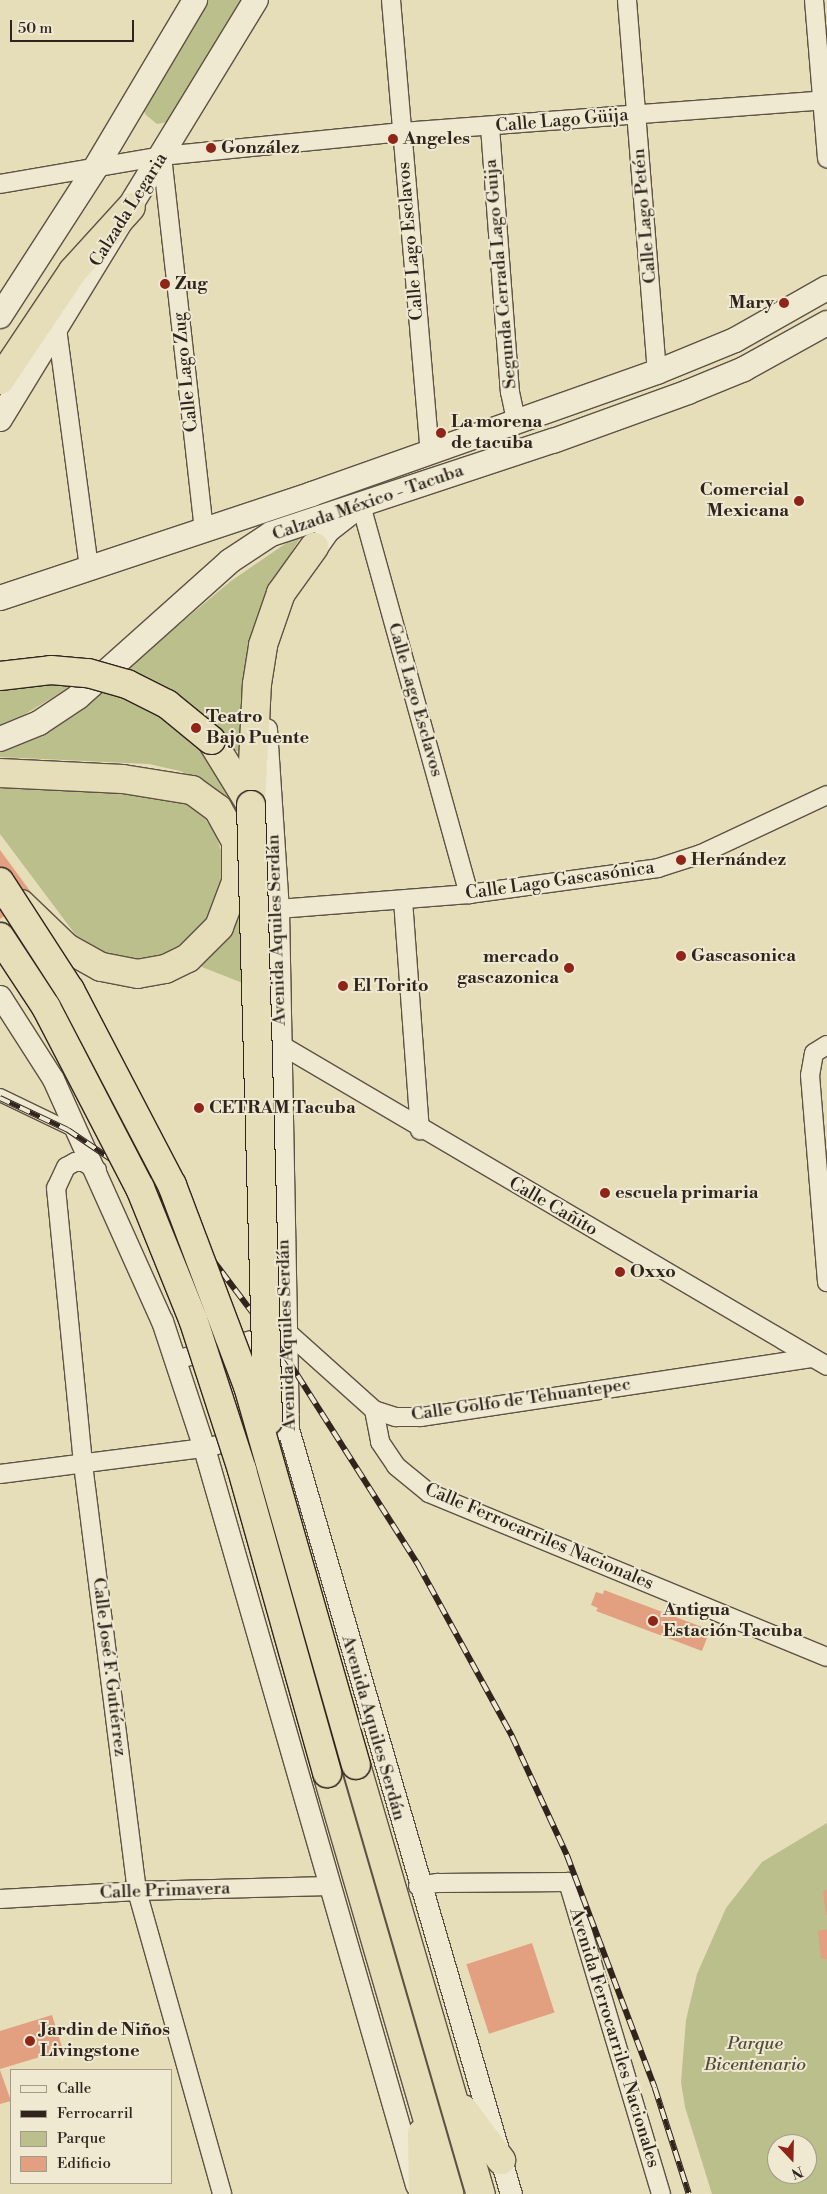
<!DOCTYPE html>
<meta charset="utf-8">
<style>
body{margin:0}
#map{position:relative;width:827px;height:2194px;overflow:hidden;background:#e6ddb9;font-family:"Libre Bodoni",serif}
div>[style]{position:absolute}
.green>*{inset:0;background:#babf8b}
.building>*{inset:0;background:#e2a080;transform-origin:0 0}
.roads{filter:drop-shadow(1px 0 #5e5244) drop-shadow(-1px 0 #5e5244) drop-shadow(0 1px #5e5244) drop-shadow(0 -1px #5e5244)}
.pedestrian>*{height:12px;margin:-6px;padding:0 6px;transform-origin:6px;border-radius:6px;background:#efe9d2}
.minor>*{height:18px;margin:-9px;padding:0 9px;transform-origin:9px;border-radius:9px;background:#efe9d2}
.tertiary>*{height:21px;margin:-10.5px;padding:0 10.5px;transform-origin:10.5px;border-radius:10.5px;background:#efe9d2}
.secondary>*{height:24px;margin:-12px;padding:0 12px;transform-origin:12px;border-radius:12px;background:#efe9d2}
.motorway>*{height:28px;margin:-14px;padding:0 14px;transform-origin:14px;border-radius:14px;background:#e6ddb9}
.rail>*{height:5.5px;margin-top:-2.75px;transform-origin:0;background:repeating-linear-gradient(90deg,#efe9d2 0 11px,#30241d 0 22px);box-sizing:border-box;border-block:1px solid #30241d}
.bridges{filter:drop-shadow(1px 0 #30241d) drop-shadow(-1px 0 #30241d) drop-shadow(0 1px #30241d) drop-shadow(0 -1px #30241d)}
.motorway-bridge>*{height:28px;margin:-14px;padding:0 14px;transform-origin:14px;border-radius:14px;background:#e6ddb9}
.dots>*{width:14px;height:14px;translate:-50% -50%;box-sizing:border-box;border:2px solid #efe9d2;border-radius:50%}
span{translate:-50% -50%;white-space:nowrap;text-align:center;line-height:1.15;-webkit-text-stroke:4px #efe9d2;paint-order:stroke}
.street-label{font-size:18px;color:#30241d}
.poi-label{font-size:18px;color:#30241d;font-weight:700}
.left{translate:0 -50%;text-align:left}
.right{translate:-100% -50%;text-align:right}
.park-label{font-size:18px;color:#524b38;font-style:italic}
.legend{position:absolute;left:10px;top:2069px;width:162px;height:115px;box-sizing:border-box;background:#efe9d2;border:1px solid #a39a8a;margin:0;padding:6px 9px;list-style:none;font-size:15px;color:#30241d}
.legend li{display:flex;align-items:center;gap:10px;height:25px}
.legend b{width:25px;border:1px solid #a39a8a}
.north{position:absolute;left:767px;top:2134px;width:50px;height:50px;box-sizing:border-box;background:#efe9d2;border:1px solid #a39a8a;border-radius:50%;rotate:159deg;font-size:14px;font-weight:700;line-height:20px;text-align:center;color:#30241d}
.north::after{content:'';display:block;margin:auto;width:18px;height:22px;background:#8f2418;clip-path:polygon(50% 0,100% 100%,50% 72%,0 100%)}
.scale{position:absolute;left:10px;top:20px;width:124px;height:22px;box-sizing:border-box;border:2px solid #30241d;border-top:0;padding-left:6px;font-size:15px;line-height:18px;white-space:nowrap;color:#30241d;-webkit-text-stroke:4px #efe9d2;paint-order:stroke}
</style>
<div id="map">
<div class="green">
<i style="clip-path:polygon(204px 0,249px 0,168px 122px,157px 124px,146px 115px,140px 104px)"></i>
<i style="clip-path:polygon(305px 530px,268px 590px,246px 751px,230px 751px,218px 770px,236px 818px,201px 780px,180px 771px,149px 764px,0 757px,0 747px,97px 693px,231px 581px)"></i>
<i style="clip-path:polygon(49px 685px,72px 686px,0 729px,0 690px)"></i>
<i style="clip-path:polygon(0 781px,177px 795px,199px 810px,215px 833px,225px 862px,265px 882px,268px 993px,169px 954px,143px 959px,116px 957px,96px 949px,78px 938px,0 834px)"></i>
<i style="clip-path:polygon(evenodd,827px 1823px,827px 2194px,712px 2194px,685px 2107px,681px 2082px,686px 2020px,697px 1974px,726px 1908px,762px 1862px,827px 1823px,777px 2144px,807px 2144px,807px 2174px,777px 2174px,777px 2144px)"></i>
</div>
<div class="building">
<i style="clip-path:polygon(0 850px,33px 895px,0 919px)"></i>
<i style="clip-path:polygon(604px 1590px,710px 1630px,702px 1651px,596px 1611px,598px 1608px,591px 1605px,596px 1592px,603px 1594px)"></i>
<i style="clip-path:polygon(827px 1890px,827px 1915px,826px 1915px,823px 1891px)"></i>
<i style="clip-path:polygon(827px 1929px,827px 1959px,821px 1959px,818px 1931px)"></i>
<i style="left:532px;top:1943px;width:73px;height:69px;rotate:72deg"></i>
<i style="clip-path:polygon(52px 2015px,63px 2050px,0 2069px,0 2031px)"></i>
<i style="clip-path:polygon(0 2070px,11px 2101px,0 2104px)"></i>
</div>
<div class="roads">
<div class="pedestrian">
<i style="left:0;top:1095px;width:85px;rotate:25.7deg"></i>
</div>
<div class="minor">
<i style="left:391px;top:0;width:455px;rotate:85.1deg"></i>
<i style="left:627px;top:0;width:373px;rotate:85.4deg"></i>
<i style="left:814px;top:0;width:159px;rotate:85.3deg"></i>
<i style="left:490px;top:127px;width:266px;rotate:85.7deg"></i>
<i style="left:510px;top:392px;width:30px;rotate:78deg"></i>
<i style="left:162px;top:156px;width:374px;rotate:83.6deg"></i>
<i style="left:0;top:184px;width:164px;rotate:-9.8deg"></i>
<i style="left:162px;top:156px;width:240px;rotate:-5.7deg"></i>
<i style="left:401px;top:132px;width:427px;rotate:-4.3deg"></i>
<i style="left:57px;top:328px;width:241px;rotate:82.4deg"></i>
<i style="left:361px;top:505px;width:404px;rotate:74.5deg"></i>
<i style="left:403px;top:900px;width:231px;rotate:85.8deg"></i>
<i style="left:278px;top:909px;width:192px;rotate:-4.5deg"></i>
<i style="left:469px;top:894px;width:191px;rotate:-7.8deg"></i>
<i style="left:658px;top:868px;width:45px;rotate:-18deg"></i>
<i style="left:701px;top:854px;width:139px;rotate:-25.1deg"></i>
<i style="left:281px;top:1045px;width:633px;rotate:30.45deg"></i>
<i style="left:827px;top:1045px;width:15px;rotate:148deg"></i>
<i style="left:814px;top:1053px;width:22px;rotate:100deg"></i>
<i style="left:810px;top:1075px;width:208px;rotate:85.3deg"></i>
<i style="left:97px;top:1170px;width:16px;rotate:-150deg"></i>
<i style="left:83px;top:1162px;width:8px;rotate:180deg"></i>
<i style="left:75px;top:1162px;width:10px;rotate:151deg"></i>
<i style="left:66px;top:1167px;width:23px;rotate:115deg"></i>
<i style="left:56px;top:1188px;width:277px;rotate:84.4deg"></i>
<i style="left:83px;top:1464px;width:430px;rotate:82.8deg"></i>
<i style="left:137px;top:1891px;width:315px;rotate:74.3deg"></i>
<i style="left:175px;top:1360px;width:115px;rotate:-14.6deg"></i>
<i style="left:286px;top:1331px;width:118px;rotate:41.9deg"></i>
<i style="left:374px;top:1410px;width:23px;rotate:18deg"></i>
<i style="left:396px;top:1417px;width:25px"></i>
<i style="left:421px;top:1417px;width:394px;rotate:-8.6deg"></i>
<i style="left:374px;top:1410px;width:33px;rotate:79deg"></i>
<i style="left:380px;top:1442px;width:29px;rotate:56deg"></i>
<i style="left:396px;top:1466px;width:43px;rotate:39.3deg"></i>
<i style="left:429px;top:1493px;width:430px;rotate:22.4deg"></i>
<i style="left:0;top:1474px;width:206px;rotate:-7.3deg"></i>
<i style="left:204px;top:1448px;width:86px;rotate:-12.7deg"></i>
<i style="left:418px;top:1886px;width:20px;rotate:-9deg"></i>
<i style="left:438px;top:1883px;width:130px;rotate:-0.4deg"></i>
<i style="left:568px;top:1882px;width:326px;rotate:73.4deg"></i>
<i style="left:0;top:1899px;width:137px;rotate:-3.3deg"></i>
<i style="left:137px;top:1891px;width:193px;rotate:-1.5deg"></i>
</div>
<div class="tertiary">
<i style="left:307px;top:561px;width:37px;rotate:-55deg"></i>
<i style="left:328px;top:531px;width:37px;rotate:-38deg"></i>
<i style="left:266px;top:729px;width:180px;rotate:86.2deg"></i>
<i style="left:278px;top:909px;width:520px;rotate:88.9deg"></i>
<i style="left:288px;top:1429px;width:797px;rotate:73.75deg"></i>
<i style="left:0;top:996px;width:98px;rotate:57.4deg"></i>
<i style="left:53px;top:1079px;width:265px;rotate:65.8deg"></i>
<i style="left:162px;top:1321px;width:134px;rotate:71.7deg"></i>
<i style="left:204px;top:1448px;width:767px;rotate:73.95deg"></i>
</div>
<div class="secondary">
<i style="left:0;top:316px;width:177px;rotate:-57.2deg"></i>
<i style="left:96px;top:167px;width:194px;rotate:-59.3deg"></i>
<i style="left:0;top:419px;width:491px;rotate:-58.6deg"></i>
<i style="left:0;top:598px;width:329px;rotate:-18.4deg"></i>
<i style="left:312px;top:494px;width:366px;rotate:-19.5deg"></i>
<i style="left:657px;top:372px;width:84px;rotate:-22.3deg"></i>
<i style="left:735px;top:340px;width:106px;rotate:-29.5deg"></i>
<i style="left:0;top:739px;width:42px;rotate:-22.3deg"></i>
<i style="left:39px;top:723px;width:47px;rotate:-33.7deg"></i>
<i style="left:78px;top:697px;width:204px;rotate:-41.8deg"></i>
<i style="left:230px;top:561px;width:49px;rotate:-33.4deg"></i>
<i style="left:271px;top:534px;width:297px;rotate:-18.3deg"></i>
<i style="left:553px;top:441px;width:144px;rotate:-19.9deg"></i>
<i style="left:688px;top:392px;width:61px;rotate:-22.3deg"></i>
<i style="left:744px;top:369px;width:95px;rotate:-29deg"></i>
</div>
<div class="motorway">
<i style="left:0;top:380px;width:131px;rotate:-56.2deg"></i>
<i style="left:73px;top:271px;width:86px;rotate:-47.8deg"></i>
<i style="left:211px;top:740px;width:76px;rotate:58.4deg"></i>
<i style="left:0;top:773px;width:123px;rotate:2.8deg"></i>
<i style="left:123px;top:779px;width:70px;rotate:9.1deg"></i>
<i style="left:192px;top:790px;width:32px;rotate:36deg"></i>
<i style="left:218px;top:809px;width:37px;rotate:61deg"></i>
<i style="left:236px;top:841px;width:41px;rotate:90deg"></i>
<i style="left:236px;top:882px;width:48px;rotate:110.7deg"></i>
<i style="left:219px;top:927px;width:44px;rotate:135deg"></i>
<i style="left:188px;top:958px;width:25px;rotate:154deg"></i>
<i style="left:165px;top:969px;width:27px;rotate:170deg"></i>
<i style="left:138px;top:974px;width:38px;rotate:-169deg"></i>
<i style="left:101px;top:967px;width:38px;rotate:-151deg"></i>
<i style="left:68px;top:949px;width:65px;rotate:-136.2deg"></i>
<i style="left:251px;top:805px;width:121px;rotate:-87.2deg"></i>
<i style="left:257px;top:684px;width:39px;rotate:-81deg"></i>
<i style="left:263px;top:645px;width:55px;rotate:-70.9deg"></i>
<i style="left:281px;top:593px;width:57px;rotate:-54.3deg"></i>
<i style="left:356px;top:1765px;width:447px;rotate:73.8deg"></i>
<i style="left:327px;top:1773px;width:438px;rotate:73.8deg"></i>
<i style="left:463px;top:2109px;width:64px;rotate:53.3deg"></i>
<i style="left:422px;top:2133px;width:61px;rotate:89.1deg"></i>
</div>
</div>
<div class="rail">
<i style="left:0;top:1098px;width:75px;rotate:25.2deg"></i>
<i style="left:68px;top:1130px;width:75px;rotate:34.1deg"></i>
<i style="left:130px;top:1172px;width:70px;rotate:42.1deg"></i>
<i style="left:182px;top:1219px;width:173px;rotate:53deg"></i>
<i style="left:286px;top:1357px;width:248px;rotate:57.5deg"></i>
<i style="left:419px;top:1566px;width:194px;rotate:61.3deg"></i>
<i style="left:512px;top:1736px;width:131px;rotate:65.2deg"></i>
<i style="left:567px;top:1855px;width:249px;rotate:69.3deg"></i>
<i style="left:655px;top:2088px;width:111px;rotate:72.2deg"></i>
</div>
<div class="bridges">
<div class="motorway-bridge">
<i style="left:0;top:676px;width:51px;rotate:-6.7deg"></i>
<i style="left:51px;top:670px;width:37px;rotate:5deg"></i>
<i style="left:88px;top:673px;width:41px;rotate:15.8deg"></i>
<i style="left:127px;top:684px;width:45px;rotate:26.6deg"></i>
<i style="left:167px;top:704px;width:57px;rotate:39.3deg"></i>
<i style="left:251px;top:805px;width:616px;rotate:88.42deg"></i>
<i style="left:0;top:882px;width:129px;rotate:57.1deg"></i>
<i style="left:70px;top:990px;width:220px;rotate:62.4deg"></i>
<i style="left:172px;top:1185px;width:215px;rotate:69.3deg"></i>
<i style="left:248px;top:1386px;width:394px;rotate:74.1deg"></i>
<i style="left:0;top:937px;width:84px;rotate:56.7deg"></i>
<i style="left:46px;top:1007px;width:204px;rotate:62.6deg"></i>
<i style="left:140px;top:1188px;width:141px;rotate:68deg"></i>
<i style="left:193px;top:1319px;width:159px;rotate:72deg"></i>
<i style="left:242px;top:1470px;width:315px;rotate:74.3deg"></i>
</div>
</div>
<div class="dots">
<i style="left:393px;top:139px;background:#8f2418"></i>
<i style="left:211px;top:148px;background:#8f2418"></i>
<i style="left:165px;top:284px;background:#8f2418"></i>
<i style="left:784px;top:303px;background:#8f2418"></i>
<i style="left:441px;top:433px;background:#8f2418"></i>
<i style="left:799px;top:501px;background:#8f2418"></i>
<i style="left:196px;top:728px;background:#8f2418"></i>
<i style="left:681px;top:860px;background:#8f2418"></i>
<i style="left:681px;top:956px;background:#8f2418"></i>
<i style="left:569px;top:968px;background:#8f2418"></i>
<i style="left:343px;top:986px;background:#8f2418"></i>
<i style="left:199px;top:1108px;background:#8f2418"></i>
<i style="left:605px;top:1193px;background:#8f2418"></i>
<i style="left:620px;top:1272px;background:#8f2418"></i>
<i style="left:653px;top:1621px;background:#8f2418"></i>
<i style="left:30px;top:2041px;background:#8f2418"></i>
</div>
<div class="street-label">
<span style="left:562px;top:121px;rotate:-5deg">Calle Lago Güija</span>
<span style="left:129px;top:210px;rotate:-58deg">Calzada Legaria</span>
<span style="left:645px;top:216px;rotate:-95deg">Calle Lago Petén</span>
<span style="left:411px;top:241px;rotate:-95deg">Calle Lago Esclavos</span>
<span style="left:501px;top:274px;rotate:-95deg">Segunda Cerrada Lago Guija</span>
<span style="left:186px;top:372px;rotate:-96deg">Calle Lago Zug</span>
<span style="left:368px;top:503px;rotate:-19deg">Calzada México - Tacuba</span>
<span style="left:415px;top:700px;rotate:74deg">Calle Lago Esclavos</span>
<span style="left:560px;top:881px;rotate:-8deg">Calle Lago Gascasónica</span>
<span style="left:277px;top:930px;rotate:-92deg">Avenida Aquiles Serdán</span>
<span style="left:553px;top:1207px;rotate:30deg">Calle Cañito</span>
<span style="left:287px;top:1335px;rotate:-92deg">Avenida Aquiles Serdán</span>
<span style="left:521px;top:1400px;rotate:-8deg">Calle Golfo de Tehuantepec</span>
<span style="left:539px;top:1537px;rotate:23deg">Calle Ferrocarriles Nacionales</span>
<span style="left:109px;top:1667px;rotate:83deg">Calle José F. Gutiérrez</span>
<span style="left:373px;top:1728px;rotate:74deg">Avenida Aquiles Serdán</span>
<span style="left:165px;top:1891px;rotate:-2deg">Calle Primavera</span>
<span style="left:614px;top:2038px;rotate:73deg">Avenida Ferrocarriles Nacionales</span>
</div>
<div class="poi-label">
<span class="left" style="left:403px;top:139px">Angeles</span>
<span class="left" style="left:221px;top:148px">González</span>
<span class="left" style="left:175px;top:284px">Zug</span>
<span class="right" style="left:774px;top:303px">Mary</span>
<span class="left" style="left:451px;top:433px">La morena<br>de tacuba</span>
<span class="right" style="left:789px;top:501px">Comercial<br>Mexicana</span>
<span class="left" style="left:206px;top:728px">Teatro<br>Bajo Puente</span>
<span class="left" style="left:691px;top:860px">Hernández</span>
<span class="left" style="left:691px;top:956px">Gascasonica</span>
<span class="right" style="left:559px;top:968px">mercado<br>gascazonica</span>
<span class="left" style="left:353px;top:986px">El Torito</span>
<span class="left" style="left:209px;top:1108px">CETRAM Tacuba</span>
<span class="left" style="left:615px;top:1193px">escuela primaria</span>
<span class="left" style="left:630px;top:1272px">Oxxo</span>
<span class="left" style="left:663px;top:1621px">Antigua<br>Estación Tacuba</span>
<span class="left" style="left:40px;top:2041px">Jardin de Niños<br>Livingstone</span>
</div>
<div class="park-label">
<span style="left:755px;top:2055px">Parque<br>Bicentenario</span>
</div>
<ul class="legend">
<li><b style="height:6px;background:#efe9d2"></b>Calle</li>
<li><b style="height:6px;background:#30241d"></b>Ferrocarril</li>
<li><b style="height:14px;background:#babf8b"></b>Parque</li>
<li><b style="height:14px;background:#e2a080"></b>Edificio</li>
</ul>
<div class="north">N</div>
<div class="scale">50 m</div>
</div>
